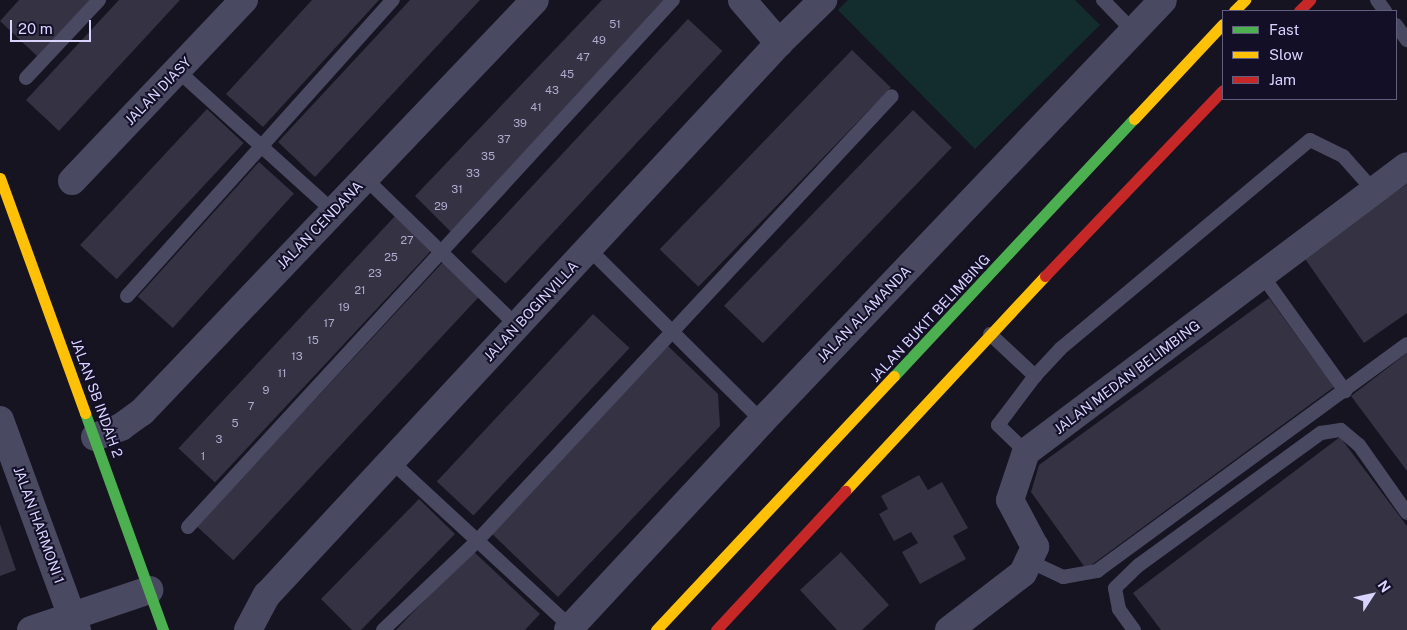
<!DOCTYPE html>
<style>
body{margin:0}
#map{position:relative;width:1407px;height:630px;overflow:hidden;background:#161421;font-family:"Public Sans",sans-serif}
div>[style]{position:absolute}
.green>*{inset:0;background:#132c2d}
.building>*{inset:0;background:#343243;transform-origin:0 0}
.lane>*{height:14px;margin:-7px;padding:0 7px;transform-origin:7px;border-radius:7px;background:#4a4962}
.street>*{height:28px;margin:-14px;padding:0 14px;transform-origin:14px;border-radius:14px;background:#4a4962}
.fast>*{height:11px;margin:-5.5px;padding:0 5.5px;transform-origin:5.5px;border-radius:5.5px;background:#4caf50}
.slow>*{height:11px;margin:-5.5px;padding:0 5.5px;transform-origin:5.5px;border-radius:5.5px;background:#ffc107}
.jam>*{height:11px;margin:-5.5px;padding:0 5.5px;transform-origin:5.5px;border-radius:5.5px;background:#c62828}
span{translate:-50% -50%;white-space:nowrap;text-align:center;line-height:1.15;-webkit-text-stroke:4px #130f26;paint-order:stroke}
.number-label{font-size:11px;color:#b0acd0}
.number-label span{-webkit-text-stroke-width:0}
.street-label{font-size:14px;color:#d9d4ff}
.legend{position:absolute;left:1222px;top:10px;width:175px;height:90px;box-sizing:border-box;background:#130f26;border:1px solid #625e7d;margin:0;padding:6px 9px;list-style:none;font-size:15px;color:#d9d4ff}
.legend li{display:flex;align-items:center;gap:10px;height:25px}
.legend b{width:25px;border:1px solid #625e7d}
.north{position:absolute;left:1347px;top:570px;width:50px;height:50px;-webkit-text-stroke:4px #130f26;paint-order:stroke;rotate:55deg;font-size:14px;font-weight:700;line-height:20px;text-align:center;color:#d9d4ff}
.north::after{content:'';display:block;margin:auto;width:18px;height:22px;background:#d9d4ff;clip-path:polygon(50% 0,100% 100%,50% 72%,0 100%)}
.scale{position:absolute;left:10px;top:20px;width:81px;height:22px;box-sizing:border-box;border:2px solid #d9d4ff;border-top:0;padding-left:6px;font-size:15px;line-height:18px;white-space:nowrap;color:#d9d4ff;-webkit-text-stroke:4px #130f26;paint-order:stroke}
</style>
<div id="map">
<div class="green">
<i style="clip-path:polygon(848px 0,1075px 0,1100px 25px,975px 149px,838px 10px)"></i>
</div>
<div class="building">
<i style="clip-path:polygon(19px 0,90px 0,37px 56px,0 21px)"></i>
<i style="clip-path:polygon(119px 0,180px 0,59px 131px,26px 100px)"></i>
<i style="clip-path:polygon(312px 0,379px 0,263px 127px,226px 94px)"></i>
<i style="clip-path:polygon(410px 0,480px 0,315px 177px,278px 142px)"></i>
<i style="clip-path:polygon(602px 0,672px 0,451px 232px,415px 196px)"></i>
<i style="left:688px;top:19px;width:47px;height:318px;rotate:43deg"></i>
<i style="left:852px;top:50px;width:54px;height:277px;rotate:44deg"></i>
<i style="left:207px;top:109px;width:50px;height:186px;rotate:43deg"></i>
<i style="left:913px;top:110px;width:54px;height:272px;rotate:44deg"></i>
<i style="left:259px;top:162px;width:47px;height:181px;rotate:42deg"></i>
<i style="clip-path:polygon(1407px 184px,1407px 313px,1364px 343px,1303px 256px)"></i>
<i style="left:396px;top:215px;width:50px;height:319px;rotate:43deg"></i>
<i style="left:445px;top:260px;width:50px;height:364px;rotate:43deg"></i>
<i style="clip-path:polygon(1269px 298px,1334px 387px,1086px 569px,1031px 492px,1039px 465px)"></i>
<i style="left:593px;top:314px;width:50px;height:229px;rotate:43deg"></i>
<i style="clip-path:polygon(668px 346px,718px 394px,720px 426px,558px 597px,490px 532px)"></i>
<i style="clip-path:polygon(1407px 353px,1407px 471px,1351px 396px)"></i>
<i style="clip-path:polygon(1340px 437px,1407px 526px,1407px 630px,1161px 630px,1133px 593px)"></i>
<i style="clip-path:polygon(919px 475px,928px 490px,942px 482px,968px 528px,953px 536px,966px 559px,920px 584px,902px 552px,918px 543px,911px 532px,894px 541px,879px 514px,888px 509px,881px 496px)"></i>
<i style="clip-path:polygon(419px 499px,455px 534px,361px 630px,352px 630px,321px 599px)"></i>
<i style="clip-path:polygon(0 524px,16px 570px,0 576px)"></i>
<i style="clip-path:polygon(472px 550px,540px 614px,525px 630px,396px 630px)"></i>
<i style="clip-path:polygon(841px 552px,889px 605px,862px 630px,837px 630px,800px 590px)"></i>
</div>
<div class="lane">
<i style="left:1103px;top:0;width:43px;rotate:45.9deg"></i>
<i style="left:1377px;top:0;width:14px;rotate:54deg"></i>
<i style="left:1396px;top:25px;width:19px;rotate:54deg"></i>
<i style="left:177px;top:70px;width:210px;rotate:42.1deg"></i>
<i style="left:26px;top:78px;width:107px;rotate:-46.9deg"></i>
<i style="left:365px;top:178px;width:212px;rotate:44.2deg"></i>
<i style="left:589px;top:249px;width:244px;rotate:44.8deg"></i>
<i style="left:1262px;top:275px;width:143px;rotate:54.4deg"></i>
<i style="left:127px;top:296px;width:398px;rotate:-48.1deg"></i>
<i style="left:990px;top:334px;width:62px;rotate:43deg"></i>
<i style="left:1026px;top:452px;width:39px;rotate:-136deg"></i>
<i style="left:998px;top:425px;width:61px;rotate:-52.9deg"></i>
<i style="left:1035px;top:376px;width:37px;rotate:-47deg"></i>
<i style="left:1060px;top:349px;width:326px;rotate:-39.9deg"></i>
<i style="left:1310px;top:140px;width:37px;rotate:26deg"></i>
<i style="left:1343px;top:156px;width:47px;rotate:48.5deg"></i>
<i style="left:391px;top:461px;width:245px;rotate:42.7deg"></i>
<i style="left:188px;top:527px;width:716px;rotate:-47.38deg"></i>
<i style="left:1029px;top:561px;width:38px;rotate:25deg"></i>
<i style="left:1063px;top:577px;width:35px;rotate:-10deg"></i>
<i style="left:1097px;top:571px;width:384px;rotate:-36.2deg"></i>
<i style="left:383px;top:630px;width:129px;rotate:-43.4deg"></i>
<i style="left:477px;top:541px;width:608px;rotate:-47deg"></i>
<i style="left:1134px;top:630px;width:26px;rotate:-126deg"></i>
<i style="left:1119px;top:609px;width:21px;rotate:-101deg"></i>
<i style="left:1115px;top:588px;width:33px;rotate:-44deg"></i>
<i style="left:1139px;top:565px;width:225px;rotate:-36deg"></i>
<i style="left:1321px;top:433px;width:20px;rotate:-9deg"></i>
<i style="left:1341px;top:430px;width:23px;rotate:40deg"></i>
<i style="left:1359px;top:445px;width:83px;rotate:54.8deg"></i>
</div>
<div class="street">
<i style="left:742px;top:0;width:57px;rotate:49.3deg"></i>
<i style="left:72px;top:181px;width:250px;rotate:-46.5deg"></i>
<i style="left:0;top:420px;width:224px;rotate:69.9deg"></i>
<i style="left:95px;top:437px;width:28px;rotate:-21deg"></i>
<i style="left:121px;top:427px;width:26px;rotate:-36deg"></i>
<i style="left:142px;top:412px;width:569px;rotate:-46.35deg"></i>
<i style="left:31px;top:630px;width:125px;rotate:-18.7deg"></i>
<i style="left:248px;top:630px;width:40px;rotate:-62deg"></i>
<i style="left:267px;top:595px;width:753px;rotate:-47.15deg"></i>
<i style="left:779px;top:43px;width:62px;rotate:-44.3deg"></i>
<i style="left:568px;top:630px;width:285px;rotate:-47.1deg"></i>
<i style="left:762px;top:421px;width:581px;rotate:-46.39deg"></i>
<i style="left:949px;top:630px;width:93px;rotate:-37.6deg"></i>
<i style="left:1023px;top:573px;width:29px;rotate:-65deg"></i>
<i style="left:1035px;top:547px;width:53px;rotate:-118deg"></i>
<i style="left:1010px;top:500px;width:51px;rotate:-71.6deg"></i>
<i style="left:1026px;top:452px;width:476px;rotate:-36.9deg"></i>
</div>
<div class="fast">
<i style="left:894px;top:376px;width:352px;rotate:-47deg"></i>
<i style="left:85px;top:413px;width:231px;rotate:70.2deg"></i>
</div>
<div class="slow">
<i style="left:1234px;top:11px;width:16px;rotate:-45deg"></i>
<i style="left:1134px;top:119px;width:130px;rotate:-46.9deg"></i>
<i style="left:0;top:178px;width:250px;rotate:70.1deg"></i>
<i style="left:845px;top:491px;width:294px;rotate:-47.1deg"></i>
<i style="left:656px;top:630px;width:348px;rotate:-46.9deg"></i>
</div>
<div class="jam">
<i style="left:1299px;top:11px;width:16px;rotate:-45deg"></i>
<i style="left:1045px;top:276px;width:257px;rotate:-46.3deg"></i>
<i style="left:716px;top:630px;width:190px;rotate:-47.1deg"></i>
</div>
<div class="number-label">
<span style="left:615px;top:24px">51</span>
<span style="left:599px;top:40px">49</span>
<span style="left:583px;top:57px">47</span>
<span style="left:567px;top:74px">45</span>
<span style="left:552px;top:90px">43</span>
<span style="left:536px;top:107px">41</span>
<span style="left:520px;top:123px">39</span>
<span style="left:504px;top:139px">37</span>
<span style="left:488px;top:156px">35</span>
<span style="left:473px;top:173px">33</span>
<span style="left:457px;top:189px">31</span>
<span style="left:441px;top:206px">29</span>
<span style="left:407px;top:240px">27</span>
<span style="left:391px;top:257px">25</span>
<span style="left:375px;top:273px">23</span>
<span style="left:360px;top:290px">21</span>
<span style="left:344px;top:307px">19</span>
<span style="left:329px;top:323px">17</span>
<span style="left:313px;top:340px">15</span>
<span style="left:297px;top:356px">13</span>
<span style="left:282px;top:373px">11</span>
<span style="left:266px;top:390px">9</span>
<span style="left:251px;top:406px">7</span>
<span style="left:235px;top:423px">5</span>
<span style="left:219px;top:439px">3</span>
<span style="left:203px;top:456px">1</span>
</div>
<div class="street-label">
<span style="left:158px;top:91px;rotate:-46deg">JALAN DIASY</span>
<span style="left:320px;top:225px;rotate:-46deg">JALAN CENDANA</span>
<span style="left:531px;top:311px;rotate:-47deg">JALAN BOGINVILLA</span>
<span style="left:864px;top:314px;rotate:-46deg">JALAN ALAMANDA</span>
<span style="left:930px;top:318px;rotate:-47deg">JALAN BUKIT BELIMBING</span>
<span style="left:1127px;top:377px;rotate:-37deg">JALAN MEDAN BELIMBING</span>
<span style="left:97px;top:398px;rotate:70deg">JALAN SB INDAH 2</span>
<span style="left:39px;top:525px;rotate:70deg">JALAN HARMONI 1</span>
</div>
<ul class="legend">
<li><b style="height:6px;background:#4caf50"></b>Fast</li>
<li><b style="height:6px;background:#ffc107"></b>Slow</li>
<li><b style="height:6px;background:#c62828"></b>Jam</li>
</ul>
<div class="north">N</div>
<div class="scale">20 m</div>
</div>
